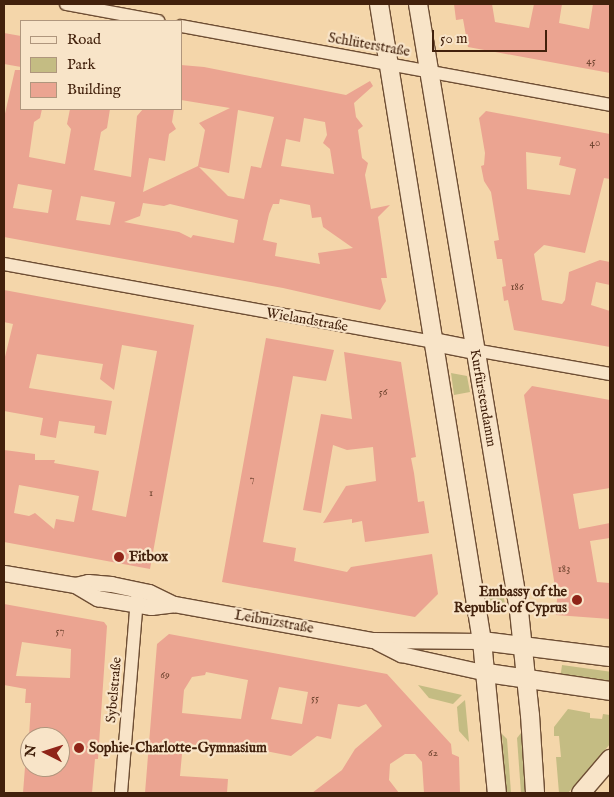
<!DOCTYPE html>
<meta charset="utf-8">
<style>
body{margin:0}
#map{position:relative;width:614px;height:797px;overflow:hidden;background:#f4d6aa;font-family:"IM FELL English",serif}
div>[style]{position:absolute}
.green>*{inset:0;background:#c4bc83;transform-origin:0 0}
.building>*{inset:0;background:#eba491}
.roads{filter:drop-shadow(1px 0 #6e4e34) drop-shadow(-1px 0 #6e4e34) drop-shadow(0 1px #6e4e34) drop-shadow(0 -1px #6e4e34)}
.minor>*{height:12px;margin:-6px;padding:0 6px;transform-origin:6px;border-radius:6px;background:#f8e4c8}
.tertiary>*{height:15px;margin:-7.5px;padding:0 7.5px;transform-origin:7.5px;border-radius:7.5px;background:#f8e4c8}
.secondary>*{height:18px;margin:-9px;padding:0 9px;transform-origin:9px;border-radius:9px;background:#f8e4c8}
.dots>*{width:14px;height:14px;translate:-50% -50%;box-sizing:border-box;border:2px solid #f8e4c8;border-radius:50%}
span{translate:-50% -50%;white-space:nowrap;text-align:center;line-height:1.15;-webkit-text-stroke:4.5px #f8e4c8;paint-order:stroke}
.number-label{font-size:11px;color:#6c422d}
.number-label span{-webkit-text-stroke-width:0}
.street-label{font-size:14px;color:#42210c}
.poi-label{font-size:14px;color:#42210c;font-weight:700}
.left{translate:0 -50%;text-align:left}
.right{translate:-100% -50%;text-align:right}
.frame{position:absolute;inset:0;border:5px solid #42210c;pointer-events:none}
.legend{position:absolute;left:20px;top:20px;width:162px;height:90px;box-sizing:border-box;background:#f8e4c8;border:1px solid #af967d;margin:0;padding:6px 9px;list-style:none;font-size:15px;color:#42210c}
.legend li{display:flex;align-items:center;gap:10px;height:25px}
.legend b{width:25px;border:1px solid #af967d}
.north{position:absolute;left:20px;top:727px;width:50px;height:50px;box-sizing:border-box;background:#f8e4c8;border:1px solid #af967d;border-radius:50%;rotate:275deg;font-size:14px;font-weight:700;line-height:20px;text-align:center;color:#42210c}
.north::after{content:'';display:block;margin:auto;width:18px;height:22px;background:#8f2418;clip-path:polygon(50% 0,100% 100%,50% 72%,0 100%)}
.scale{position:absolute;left:432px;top:30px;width:115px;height:22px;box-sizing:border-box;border:2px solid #42210c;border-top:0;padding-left:6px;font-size:15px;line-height:18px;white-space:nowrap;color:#42210c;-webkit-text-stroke:4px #f8e4c8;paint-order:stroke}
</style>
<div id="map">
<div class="green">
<i style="clip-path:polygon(451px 373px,467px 376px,470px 392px,454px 395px)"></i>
<i style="clip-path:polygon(502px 590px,506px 608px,489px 606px,487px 592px)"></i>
<i style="left:562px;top:665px;width:49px;height:9px;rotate:8deg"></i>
<i style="clip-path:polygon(418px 685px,462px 695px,453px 704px,429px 698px)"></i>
<i style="clip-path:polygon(465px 700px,469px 742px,459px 731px,457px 707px)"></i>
<i style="clip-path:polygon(568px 709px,590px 713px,590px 718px,602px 719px,603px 714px,610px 715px,610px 744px,568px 793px,559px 793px,556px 757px,561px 757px,559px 736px,554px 736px,554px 727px)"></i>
<i style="clip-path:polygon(521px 733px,526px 793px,521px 793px,517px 738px)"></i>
<i style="clip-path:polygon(502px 734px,507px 739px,511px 793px,506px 793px)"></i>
</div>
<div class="building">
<i style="clip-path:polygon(454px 4px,492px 4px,495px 22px,529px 28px,534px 4px,562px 4px,559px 23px,589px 29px,593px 4px,610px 4px,610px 73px,468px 47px,463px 19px,456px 20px)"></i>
<i style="clip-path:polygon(4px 33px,21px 36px,21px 67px,4px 64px)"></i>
<i style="clip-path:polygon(evenodd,181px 65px,204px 67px,346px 95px,370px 81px,373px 86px,354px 103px,356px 117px,363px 126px,358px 130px,362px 158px,368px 163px,365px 175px,371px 209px,390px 205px,378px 217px,387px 278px,381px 278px,386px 301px,380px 310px,283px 288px,4px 237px,4px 118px,15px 70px,21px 70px,21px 109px,42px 109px,40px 118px,34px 122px,29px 157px,65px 164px,71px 129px,67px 124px,70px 109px,110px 109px,107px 128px,101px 132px,94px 170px,131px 177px,137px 116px,143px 109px,174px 109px,172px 122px,176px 129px,169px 134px,165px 161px,149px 158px,143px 192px,198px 166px,205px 130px,199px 123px,230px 108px,181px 100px,181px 65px,238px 110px,274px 117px,261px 168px,251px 166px,244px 199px,228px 196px,199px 167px,229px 173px,238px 110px,181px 65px,304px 118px,325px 122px,327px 135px,323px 143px,330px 149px,334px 174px,281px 166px,286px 139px,300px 142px,304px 118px,181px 65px,18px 184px,52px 190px,48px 213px,13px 208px,18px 184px,181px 65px,81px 196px,115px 202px,110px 225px,76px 220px,81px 196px,181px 65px,280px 199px,310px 205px,312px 218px,321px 217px,323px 227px,353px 248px,318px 253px,320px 264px,275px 256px,277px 243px,263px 240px,269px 214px,273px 204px,279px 204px,280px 199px,181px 65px,143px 203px,164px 206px,170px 204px,238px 220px,234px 243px,193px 235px,191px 238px,179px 232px,124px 222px,140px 216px,143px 203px)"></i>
<i style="clip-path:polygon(evenodd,486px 111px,610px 134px,610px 179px,604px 178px,585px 253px,544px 245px,534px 254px,542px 300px,562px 304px,565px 300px,569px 272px,600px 260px,610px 262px,610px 285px,596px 282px,591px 305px,610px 311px,610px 347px,514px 330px,508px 300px,504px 301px,502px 287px,506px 286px,502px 259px,497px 259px,494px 241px,499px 240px,491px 192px,484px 181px,481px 166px,484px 165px,485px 153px,479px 118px,486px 111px,526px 152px,561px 157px,559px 165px,576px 169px,570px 195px,527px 189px,526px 152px)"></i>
<i style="clip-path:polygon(evenodd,4px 290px,194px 325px,150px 569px,4px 542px,4px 450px,35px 454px,35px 460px,55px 460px,54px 463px,99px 471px,92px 510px,126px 517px,157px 351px,122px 345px,114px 390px,100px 379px,103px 364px,37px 354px,29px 388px,112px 401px,106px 435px,94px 433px,95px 426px,59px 421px,56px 438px,40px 435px,43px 418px,4px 411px,4px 361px,13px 324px,4px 322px,4px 290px,19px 485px,79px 496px,74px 522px,56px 519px,54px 529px,35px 513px,29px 516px,14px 513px,19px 485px)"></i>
<i style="clip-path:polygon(266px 338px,334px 350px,326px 381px,293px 376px,263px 542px,296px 548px,294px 561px,347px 572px,351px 567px,432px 554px,438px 594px,415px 617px,222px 582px)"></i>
<i style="clip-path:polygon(344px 352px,401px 362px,416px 457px,411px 458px,414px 473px,418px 502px,424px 501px,429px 533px,365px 542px,362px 521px,352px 523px,352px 519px,323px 523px,346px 486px,376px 481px,373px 447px,347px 450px,333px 445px,321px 513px,303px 510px,321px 414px,352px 419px)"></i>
<i style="clip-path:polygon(532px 386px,610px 400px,610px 488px,573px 494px,579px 529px,610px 523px,610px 538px,590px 541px,597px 582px,610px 583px,610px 619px,556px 615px,557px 599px,524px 395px)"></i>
<i style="clip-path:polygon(evenodd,4px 604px,104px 622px,107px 626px,98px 759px,95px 759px,92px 793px,23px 793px,25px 767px,60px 767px,60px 737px,29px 737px,31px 703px,25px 703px,26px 689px,4px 685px,4px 604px,22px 642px,71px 649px,70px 678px,16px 676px,22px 642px)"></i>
<i style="clip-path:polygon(evenodd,169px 634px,387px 674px,451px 744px,452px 754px,459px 757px,460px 793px,424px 793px,422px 762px,415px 754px,405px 754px,390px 764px,389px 780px,399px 793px,312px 793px,342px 770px,355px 749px,382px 726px,366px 704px,359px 707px,338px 704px,331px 739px,317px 736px,291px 756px,250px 748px,250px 751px,233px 750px,183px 743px,180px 776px,228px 779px,227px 793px,145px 793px,157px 644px,169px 634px,206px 672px,248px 680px,241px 719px,182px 713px,184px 690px,192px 677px,205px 675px,206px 672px,169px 634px,279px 687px,308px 692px,302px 724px,271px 719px,279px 687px)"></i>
</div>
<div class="roads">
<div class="minor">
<i style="left:66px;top:4px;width:94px;rotate:10.5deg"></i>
<i style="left:181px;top:26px;width:436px;rotate:10.4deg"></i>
<i style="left:4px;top:264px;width:437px;rotate:10.3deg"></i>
<i style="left:474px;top:350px;width:138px;rotate:10deg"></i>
<i style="left:121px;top:793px;width:197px;rotate:-85.3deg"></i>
</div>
<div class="tertiary">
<i style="left:4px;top:573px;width:72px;rotate:9.6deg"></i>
<i style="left:75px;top:585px;width:13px;rotate:-13deg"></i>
<i style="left:88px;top:582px;width:23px;rotate:5deg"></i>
<i style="left:111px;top:584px;width:39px;rotate:12deg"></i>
<i style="left:149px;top:592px;width:28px;rotate:26deg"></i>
<i style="left:174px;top:604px;width:202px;rotate:10.3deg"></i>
<i style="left:373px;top:640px;width:109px;rotate:0.5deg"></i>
<i style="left:75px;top:585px;width:26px;rotate:31deg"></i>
<i style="left:97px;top:598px;width:55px;rotate:9.5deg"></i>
<i style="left:151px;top:607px;width:23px;rotate:-7deg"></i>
<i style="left:377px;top:642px;width:27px;rotate:27deg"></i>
<i style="left:401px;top:654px;width:88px;rotate:12.5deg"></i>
</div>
<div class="secondary">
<i style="left:379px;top:4px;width:645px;rotate:80.82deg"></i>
<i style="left:482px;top:641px;width:153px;rotate:84.4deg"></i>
<i style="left:418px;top:4px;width:615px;rotate:80.55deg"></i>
<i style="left:519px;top:611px;width:105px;rotate:84deg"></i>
<i style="left:530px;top:715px;width:78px;rotate:86.3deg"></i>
<i style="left:434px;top:342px;width:41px;rotate:11.3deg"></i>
<i style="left:482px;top:641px;width:129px;rotate:7.1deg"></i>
<i style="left:487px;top:673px;width:124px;rotate:8.3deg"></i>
<i style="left:581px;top:793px;width:45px;rotate:-49.5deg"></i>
</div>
</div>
<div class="dots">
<i style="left:119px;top:557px;background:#8f2418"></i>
<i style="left:577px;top:600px;background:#8f2418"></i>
<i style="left:79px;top:748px;background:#8f2418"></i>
</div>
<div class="number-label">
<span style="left:591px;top:61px">45</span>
<span style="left:595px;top:143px">40</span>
<span style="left:517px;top:287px">186</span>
<span style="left:383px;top:392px">56</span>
<span style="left:252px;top:479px">7</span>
<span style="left:151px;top:493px">1</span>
<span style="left:564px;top:569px">183</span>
<span style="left:60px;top:631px">57</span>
<span style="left:165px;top:675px">69</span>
<span style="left:315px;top:698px">55</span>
<span style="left:433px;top:753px">62</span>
</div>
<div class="street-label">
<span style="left:369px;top:45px;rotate:10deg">Schlüterstraße</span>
<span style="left:307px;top:320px;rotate:10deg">Wielandstraße</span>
<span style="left:483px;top:398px;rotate:80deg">Kurfürstendamm</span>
<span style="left:274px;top:622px;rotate:10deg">Leibnizstraße</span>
<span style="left:114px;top:690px;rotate:-85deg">Sybelstraße</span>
</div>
<div class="poi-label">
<span class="left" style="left:129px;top:557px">Fitbox</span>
<span class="right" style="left:567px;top:600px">Embassy of the<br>Republic of Cyprus</span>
<span class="left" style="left:89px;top:748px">Sophie-Charlotte-Gymnasium</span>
</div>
<div class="frame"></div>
<ul class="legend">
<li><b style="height:6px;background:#f8e4c8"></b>Road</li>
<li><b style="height:14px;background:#c4bc83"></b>Park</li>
<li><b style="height:14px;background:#eba491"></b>Building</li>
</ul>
<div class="north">N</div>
<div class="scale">50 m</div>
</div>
